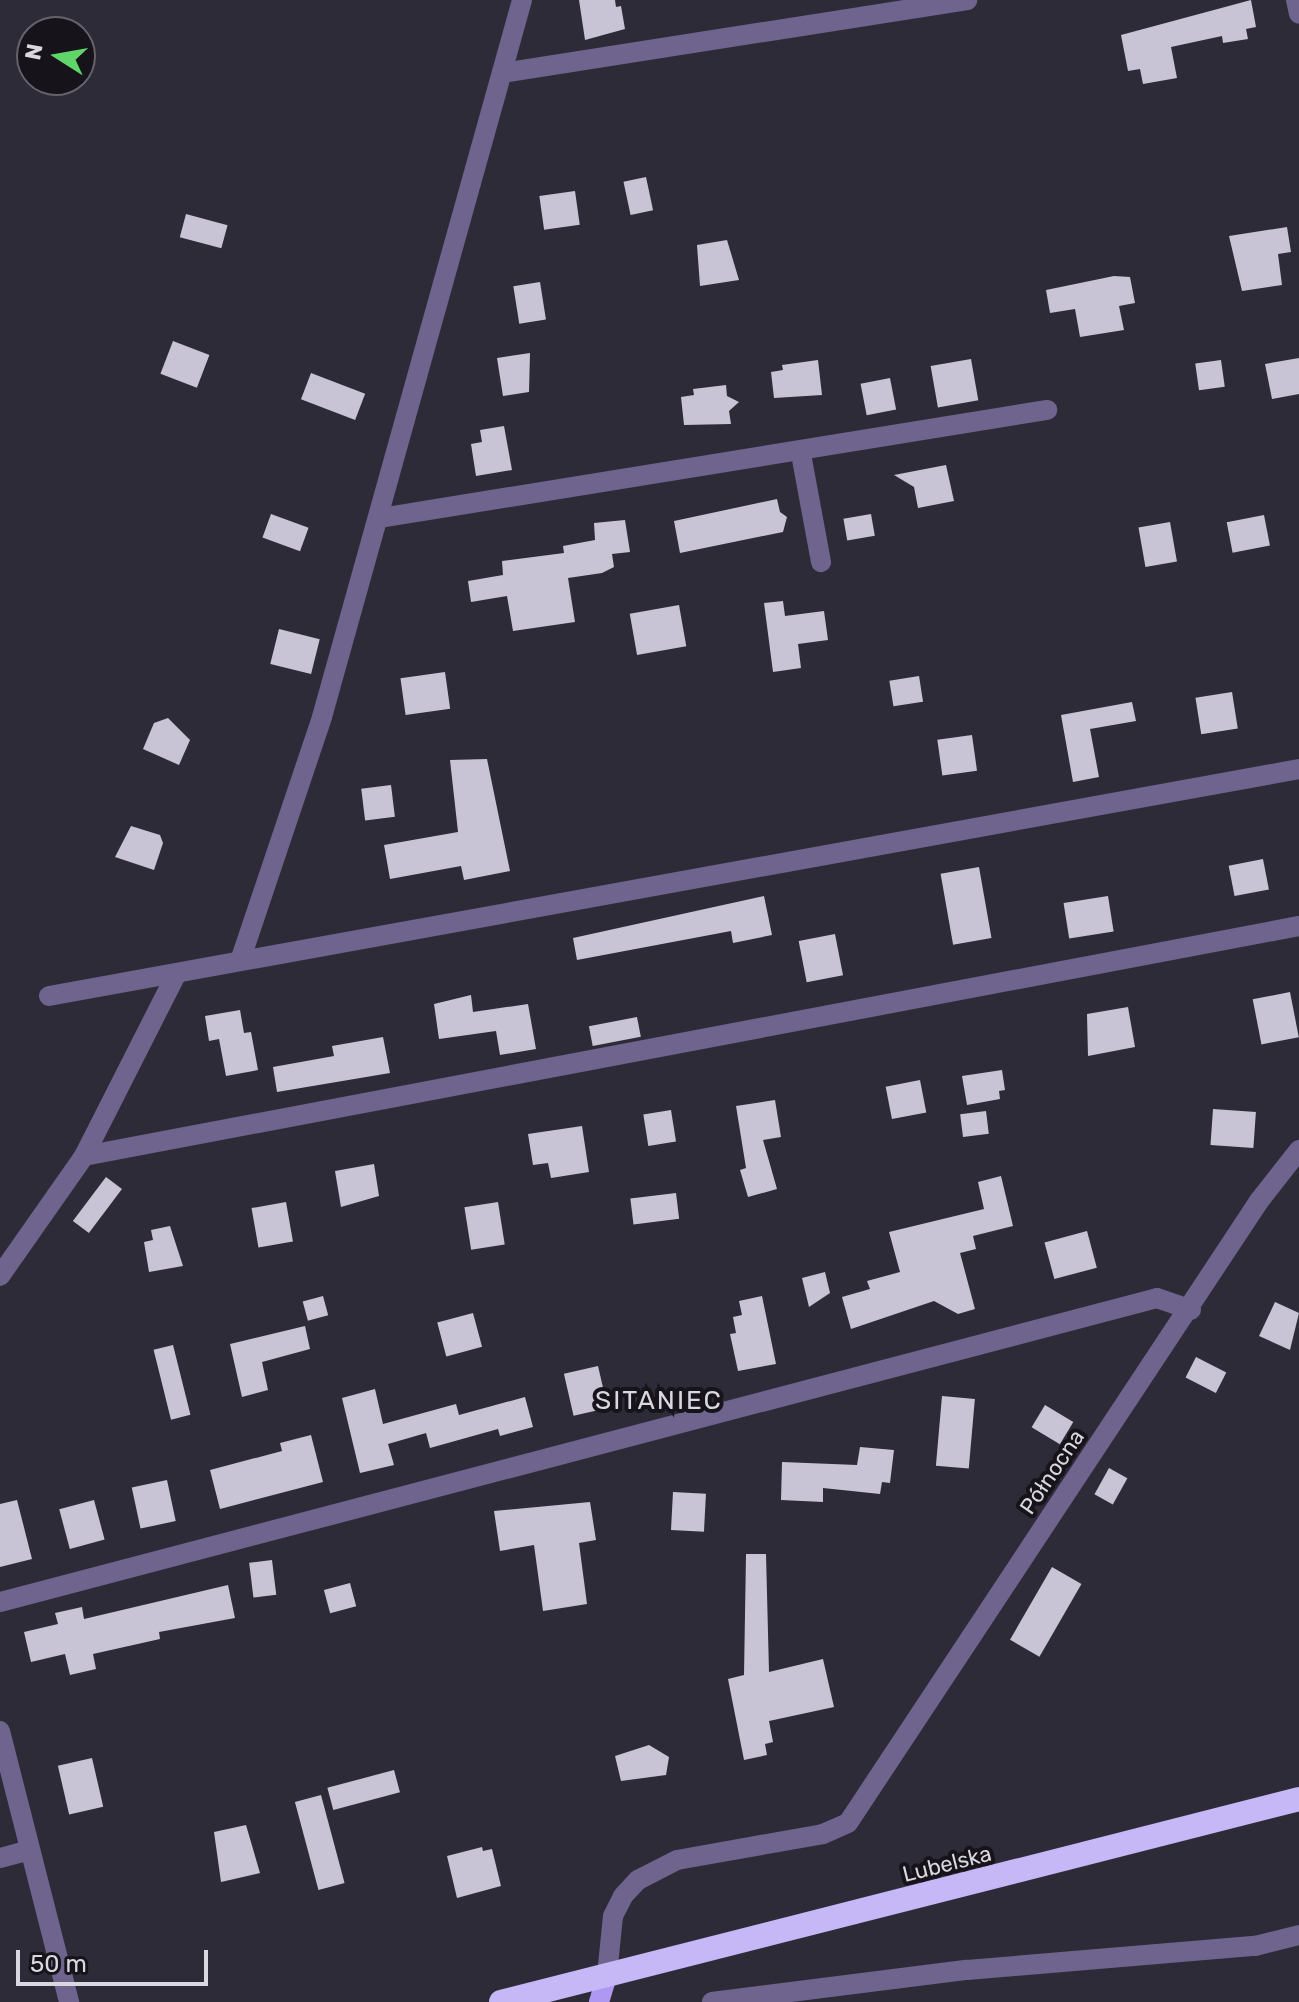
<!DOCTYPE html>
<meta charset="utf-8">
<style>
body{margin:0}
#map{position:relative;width:1299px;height:2002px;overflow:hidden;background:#2e2b38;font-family:Rubik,sans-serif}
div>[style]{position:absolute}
.building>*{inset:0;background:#c8c4d6;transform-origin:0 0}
.minor>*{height:20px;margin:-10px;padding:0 10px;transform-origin:10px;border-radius:10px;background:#6e648e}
.major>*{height:20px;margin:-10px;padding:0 10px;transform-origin:10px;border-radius:10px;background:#af98f1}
.highway>*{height:24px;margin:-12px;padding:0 12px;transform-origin:12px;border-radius:12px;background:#c6b7f6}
span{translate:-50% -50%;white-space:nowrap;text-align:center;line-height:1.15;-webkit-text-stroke:8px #16141a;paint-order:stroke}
.street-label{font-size:22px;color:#d9d8e1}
.quarter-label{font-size:26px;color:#d9d8e1;letter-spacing:2px}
.north{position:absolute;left:16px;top:16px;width:80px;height:80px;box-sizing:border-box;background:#16141a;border:2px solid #64626a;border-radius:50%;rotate:281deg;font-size:22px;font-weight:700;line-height:32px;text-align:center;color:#d9d8e1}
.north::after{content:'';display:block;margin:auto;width:28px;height:36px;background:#60d56a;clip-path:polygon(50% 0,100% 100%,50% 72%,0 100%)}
.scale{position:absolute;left:16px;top:1950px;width:192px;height:36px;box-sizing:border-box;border:4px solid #d9d8e1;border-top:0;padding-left:10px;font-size:24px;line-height:28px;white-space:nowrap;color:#d9d8e1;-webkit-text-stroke:6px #16141a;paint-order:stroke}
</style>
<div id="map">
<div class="building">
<i style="clip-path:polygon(579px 0,615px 0,616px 7px,621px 6px,625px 29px,585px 40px)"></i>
<i style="clip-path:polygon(1251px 0,1256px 27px,1246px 29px,1248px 39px,1223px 43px,1222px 36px,1171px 47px,1177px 78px,1143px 84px,1140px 69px,1128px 71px,1121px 35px)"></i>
<i style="left:646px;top:177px;width:34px;height:23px;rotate:78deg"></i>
<i style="left:575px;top:191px;width:34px;height:36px;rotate:82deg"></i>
<i style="left:186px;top:214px;width:43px;height:24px;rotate:15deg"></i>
<i style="clip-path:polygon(1287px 227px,1291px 252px,1278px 254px,1282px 285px,1242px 291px,1229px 236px)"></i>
<i style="clip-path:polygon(727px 240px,739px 280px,700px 286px,697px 245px)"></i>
<i style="clip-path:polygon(1114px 276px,1130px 277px,1135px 303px,1119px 306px,1124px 330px,1080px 337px,1075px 309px,1050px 313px,1046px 290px)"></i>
<i style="left:540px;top:282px;width:38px;height:27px;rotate:81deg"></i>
<i style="left:173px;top:341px;width:39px;height:35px;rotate:21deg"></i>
<i style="clip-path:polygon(530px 353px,529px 392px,503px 396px,497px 358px)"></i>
<i style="clip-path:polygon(1299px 358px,1299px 394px,1272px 399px,1265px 364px)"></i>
<i style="left:971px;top:359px;width:42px;height:41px;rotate:80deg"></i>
<i style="clip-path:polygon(818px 360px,822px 395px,774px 398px,771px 372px,783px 370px,782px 365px)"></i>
<i style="left:1221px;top:360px;width:27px;height:26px;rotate:82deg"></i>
<i style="left:311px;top:373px;width:58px;height:28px;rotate:21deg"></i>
<i style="left:890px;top:378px;width:32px;height:30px;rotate:79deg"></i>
<i style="clip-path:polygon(726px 385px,727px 396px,739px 402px,729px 411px,731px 424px,684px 425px,681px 397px,694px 395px,693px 389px)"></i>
<i style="clip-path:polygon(504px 426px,512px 470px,476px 476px,471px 444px,482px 442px,480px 430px)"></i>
<i style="clip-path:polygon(946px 465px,954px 501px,918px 508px,914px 487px,894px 475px)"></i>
<i style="clip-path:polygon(777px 499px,780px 512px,787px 517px,783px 532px,680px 553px,674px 521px)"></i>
<i style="left:271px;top:514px;width:40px;height:25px;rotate:20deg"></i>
<i style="left:871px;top:514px;width:22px;height:28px;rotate:80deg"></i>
<i style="left:1264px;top:515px;width:31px;height:38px;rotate:79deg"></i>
<i style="clip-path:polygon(625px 520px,630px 552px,612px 554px,614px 567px,602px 573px,568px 578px,575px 622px,513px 631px,507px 596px,471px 602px,468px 581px,503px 575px,502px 561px,564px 553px,563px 546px,595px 540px,594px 523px)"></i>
<i style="left:1170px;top:522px;width:40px;height:32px;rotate:80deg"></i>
<i style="clip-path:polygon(783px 601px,785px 616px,824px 611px,828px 640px,798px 644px,801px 668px,773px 672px,764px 603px)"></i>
<i style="left:679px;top:605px;width:42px;height:50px;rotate:80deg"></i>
<i style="left:279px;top:629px;width:42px;height:36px;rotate:14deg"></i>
<i style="left:445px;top:672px;width:37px;height:45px;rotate:82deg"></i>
<i style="left:919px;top:676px;width:26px;height:30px;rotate:81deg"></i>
<i style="left:1232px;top:692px;width:37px;height:37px;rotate:81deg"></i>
<i style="clip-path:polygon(1132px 702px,1136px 721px,1090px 729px,1099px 777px,1073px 782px,1061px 715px)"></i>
<i style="clip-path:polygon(168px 718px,190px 740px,179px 765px,143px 749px,154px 723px)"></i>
<i style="left:972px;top:735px;width:36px;height:35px;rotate:82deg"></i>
<i style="clip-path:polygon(487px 759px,510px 871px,464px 880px,461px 866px,390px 879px,384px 845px,458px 832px,450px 760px)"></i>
<i style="left:391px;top:785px;width:32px;height:30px;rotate:83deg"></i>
<i style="clip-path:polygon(131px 826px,160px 835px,163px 843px,154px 870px,115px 857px)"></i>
<i style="left:1263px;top:859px;width:31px;height:35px;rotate:79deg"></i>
<i style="left:979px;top:867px;width:72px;height:39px;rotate:80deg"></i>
<i style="clip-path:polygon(764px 896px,772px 935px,733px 943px,731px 931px,577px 960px,573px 938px)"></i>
<i style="left:1108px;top:896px;width:36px;height:45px;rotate:81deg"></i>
<i style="left:835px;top:934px;width:42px;height:37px;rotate:79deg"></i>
<i style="left:1290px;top:992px;width:46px;height:38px;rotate:79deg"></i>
<i style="clip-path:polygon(471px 995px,473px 1012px,528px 1004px,536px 1049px,500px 1055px,496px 1031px,439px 1039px,434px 1004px)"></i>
<i style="clip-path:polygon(1128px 1007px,1135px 1047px,1088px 1056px,1087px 1014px)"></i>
<i style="clip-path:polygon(240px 1010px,244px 1033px,251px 1032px,258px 1070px,226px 1076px,219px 1039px,209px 1041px,205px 1016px)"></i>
<i style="left:637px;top:1017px;width:20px;height:49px;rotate:79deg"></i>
<i style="clip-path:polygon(383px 1037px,390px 1073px,277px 1092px,273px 1067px,334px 1056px,332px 1046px)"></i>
<i style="clip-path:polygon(1002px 1070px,1005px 1090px,999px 1091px,1000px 1099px,967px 1105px,962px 1076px)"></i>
<i style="left:920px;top:1080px;width:33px;height:35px;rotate:79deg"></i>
<i style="clip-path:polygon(775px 1100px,781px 1137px,763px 1140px,777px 1189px,748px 1197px,740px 1170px,746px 1168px,736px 1106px)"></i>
<i style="left:1213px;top:1109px;width:43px;height:36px;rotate:4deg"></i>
<i style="left:671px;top:1110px;width:32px;height:28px;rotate:81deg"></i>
<i style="left:986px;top:1111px;width:23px;height:26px;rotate:83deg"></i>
<i style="clip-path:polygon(582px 1126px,589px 1172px,551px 1178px,548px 1163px,533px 1165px,528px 1134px)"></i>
<i style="clip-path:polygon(374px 1164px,379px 1196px,341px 1207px,335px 1171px)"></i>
<i style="clip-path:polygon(1001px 1176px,1013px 1226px,973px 1236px,976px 1249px,960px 1253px,975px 1309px,958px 1314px,934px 1301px,851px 1329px,842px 1297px,870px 1289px,867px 1281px,900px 1272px,889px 1232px,984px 1209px,978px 1182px)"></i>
<i style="left:106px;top:1177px;width:20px;height:55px;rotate:37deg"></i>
<i style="left:676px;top:1193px;width:26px;height:46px;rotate:83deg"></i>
<i style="left:286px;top:1202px;width:40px;height:35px;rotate:80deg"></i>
<i style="left:498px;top:1202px;width:43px;height:34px;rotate:81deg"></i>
<i style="clip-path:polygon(170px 1226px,183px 1266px,149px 1272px,144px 1242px,153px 1240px,151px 1230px)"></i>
<i style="left:1087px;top:1231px;width:38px;height:44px;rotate:75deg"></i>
<i style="clip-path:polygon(825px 1272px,830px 1293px,809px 1307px,802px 1278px)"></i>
<i style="left:323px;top:1296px;width:20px;height:21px;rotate:75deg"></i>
<i style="clip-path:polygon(762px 1296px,776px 1364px,738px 1371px,730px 1334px,736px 1333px,733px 1317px,742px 1315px,739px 1301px)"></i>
<i style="clip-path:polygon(1275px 1302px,1299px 1313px,1290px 1350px,1259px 1336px)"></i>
<i style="left:473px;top:1313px;width:35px;height:37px;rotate:75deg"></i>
<i style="clip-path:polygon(305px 1326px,310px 1349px,262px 1362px,268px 1390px,242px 1397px,230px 1344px)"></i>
<i style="left:173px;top:1345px;width:72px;height:20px;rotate:76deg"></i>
<i style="left:1196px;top:1357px;width:34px;height:23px;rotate:27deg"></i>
<i style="left:598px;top:1366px;width:43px;height:35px;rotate:77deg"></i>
<i style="clip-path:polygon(375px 1389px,383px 1424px,456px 1404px,459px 1415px,525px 1397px,533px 1427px,500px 1436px,498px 1429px,430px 1448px,426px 1433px,388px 1444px,394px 1465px,360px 1473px,342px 1398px)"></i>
<i style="left:942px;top:1396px;width:33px;height:70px;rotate:5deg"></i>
<i style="left:1045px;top:1405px;width:33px;height:26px;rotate:31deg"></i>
<i style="clip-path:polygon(311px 1435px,323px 1482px,220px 1509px,210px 1470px,282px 1451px,280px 1443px)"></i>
<i style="clip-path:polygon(860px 1447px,894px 1450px,890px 1483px,882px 1482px,880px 1494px,823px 1488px,823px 1502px,781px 1500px,782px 1462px,857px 1465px)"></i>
<i style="left:1109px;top:1468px;width:21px;height:30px;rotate:29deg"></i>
<i style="left:167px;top:1480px;width:42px;height:36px;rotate:78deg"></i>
<i style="left:673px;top:1492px;width:33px;height:38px;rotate:3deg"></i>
<i style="clip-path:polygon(17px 1500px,32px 1559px,0 1567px,0 1504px)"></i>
<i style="left:94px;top:1500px;width:41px;height:36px;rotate:75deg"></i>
<i style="clip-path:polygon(590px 1502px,596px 1540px,579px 1543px,587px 1604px,543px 1611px,534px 1545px,500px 1551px,494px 1511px)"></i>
<i style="clip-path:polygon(746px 1554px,766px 1554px,769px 1672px,823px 1659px,834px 1707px,769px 1721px,773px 1742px,765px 1744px,767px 1755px,744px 1760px,728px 1679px,744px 1675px)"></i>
<i style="left:272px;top:1560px;width:35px;height:23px;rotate:83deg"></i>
<i style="left:1052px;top:1567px;width:34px;height:84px;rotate:30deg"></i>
<i style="left:350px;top:1583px;width:24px;height:27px;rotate:75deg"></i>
<i style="clip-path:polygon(228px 1585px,235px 1618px,159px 1632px,160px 1639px,93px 1654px,96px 1669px,70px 1675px,65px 1654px,31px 1662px,24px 1632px,58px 1624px,55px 1613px,82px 1607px,84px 1619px)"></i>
<i style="clip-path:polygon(649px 1745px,669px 1757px,666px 1775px,621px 1781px,615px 1756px)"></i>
<i style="left:92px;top:1758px;width:50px;height:35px;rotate:77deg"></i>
<i style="left:394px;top:1770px;width:23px;height:69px;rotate:75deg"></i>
<i style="left:321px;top:1795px;width:91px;height:27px;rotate:75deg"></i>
<i style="clip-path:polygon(246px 1825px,260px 1873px,221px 1882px,214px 1832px)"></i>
<i style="clip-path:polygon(482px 1847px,483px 1851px,492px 1849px,501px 1886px,457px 1898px,447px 1856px)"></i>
</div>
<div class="minor">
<i style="left:1296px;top:0;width:14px;rotate:78deg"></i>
<i style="left:502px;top:73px;width:471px;rotate:-8.9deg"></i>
<i style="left:801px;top:454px;width:110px;rotate:79.5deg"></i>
<i style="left:380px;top:518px;width:676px;rotate:-9.2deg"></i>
<i style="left:240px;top:961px;width:257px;rotate:-71.4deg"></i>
<i style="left:322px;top:717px;width:744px;rotate:-74.41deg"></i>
<i style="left:49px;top:996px;width:1270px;rotate:-10.29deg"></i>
<i style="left:84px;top:1156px;width:1237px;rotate:-10.72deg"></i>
<i style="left:0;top:1276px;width:146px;rotate:-55deg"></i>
<i style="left:84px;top:1156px;width:205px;rotate:-63.1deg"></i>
<i style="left:0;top:1602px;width:1196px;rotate:-14.72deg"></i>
<i style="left:1157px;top:1298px;width:36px;rotate:19deg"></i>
<i style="left:0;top:1731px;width:280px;rotate:75.7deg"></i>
<i style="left:0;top:1858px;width:31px;rotate:-15deg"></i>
<i style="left:607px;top:1975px;width:59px;rotate:-84.2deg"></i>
<i style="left:613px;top:1916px;width:22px;rotate:-63deg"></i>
<i style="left:623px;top:1896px;width:22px;rotate:-47deg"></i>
<i style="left:638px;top:1880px;width:44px;rotate:-27.1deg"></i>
<i style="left:677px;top:1860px;width:148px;rotate:-10.1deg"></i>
<i style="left:823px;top:1834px;width:27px;rotate:-24deg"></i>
<i style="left:848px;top:1823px;width:746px;rotate:-56.54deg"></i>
<i style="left:1259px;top:1201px;width:65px;rotate:-51.9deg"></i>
<i style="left:712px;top:2002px;width:257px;rotate:-7.2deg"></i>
<i style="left:967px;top:1970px;width:289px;rotate:-4.8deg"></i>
<i style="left:1255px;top:1946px;width:45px;rotate:-14deg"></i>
</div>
<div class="major">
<i style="left:599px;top:2002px;width:28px;rotate:-73deg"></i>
</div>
<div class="highway">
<i style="left:501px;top:2002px;width:823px;rotate:-14.27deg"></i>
</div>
<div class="street-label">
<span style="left:1052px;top:1472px;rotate:-56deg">Północna</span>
<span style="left:947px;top:1864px;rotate:-14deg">Lubelska</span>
</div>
<div class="quarter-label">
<span style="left:659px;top:1401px">SITANIEC</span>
</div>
<div class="north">N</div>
<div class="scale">50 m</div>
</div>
